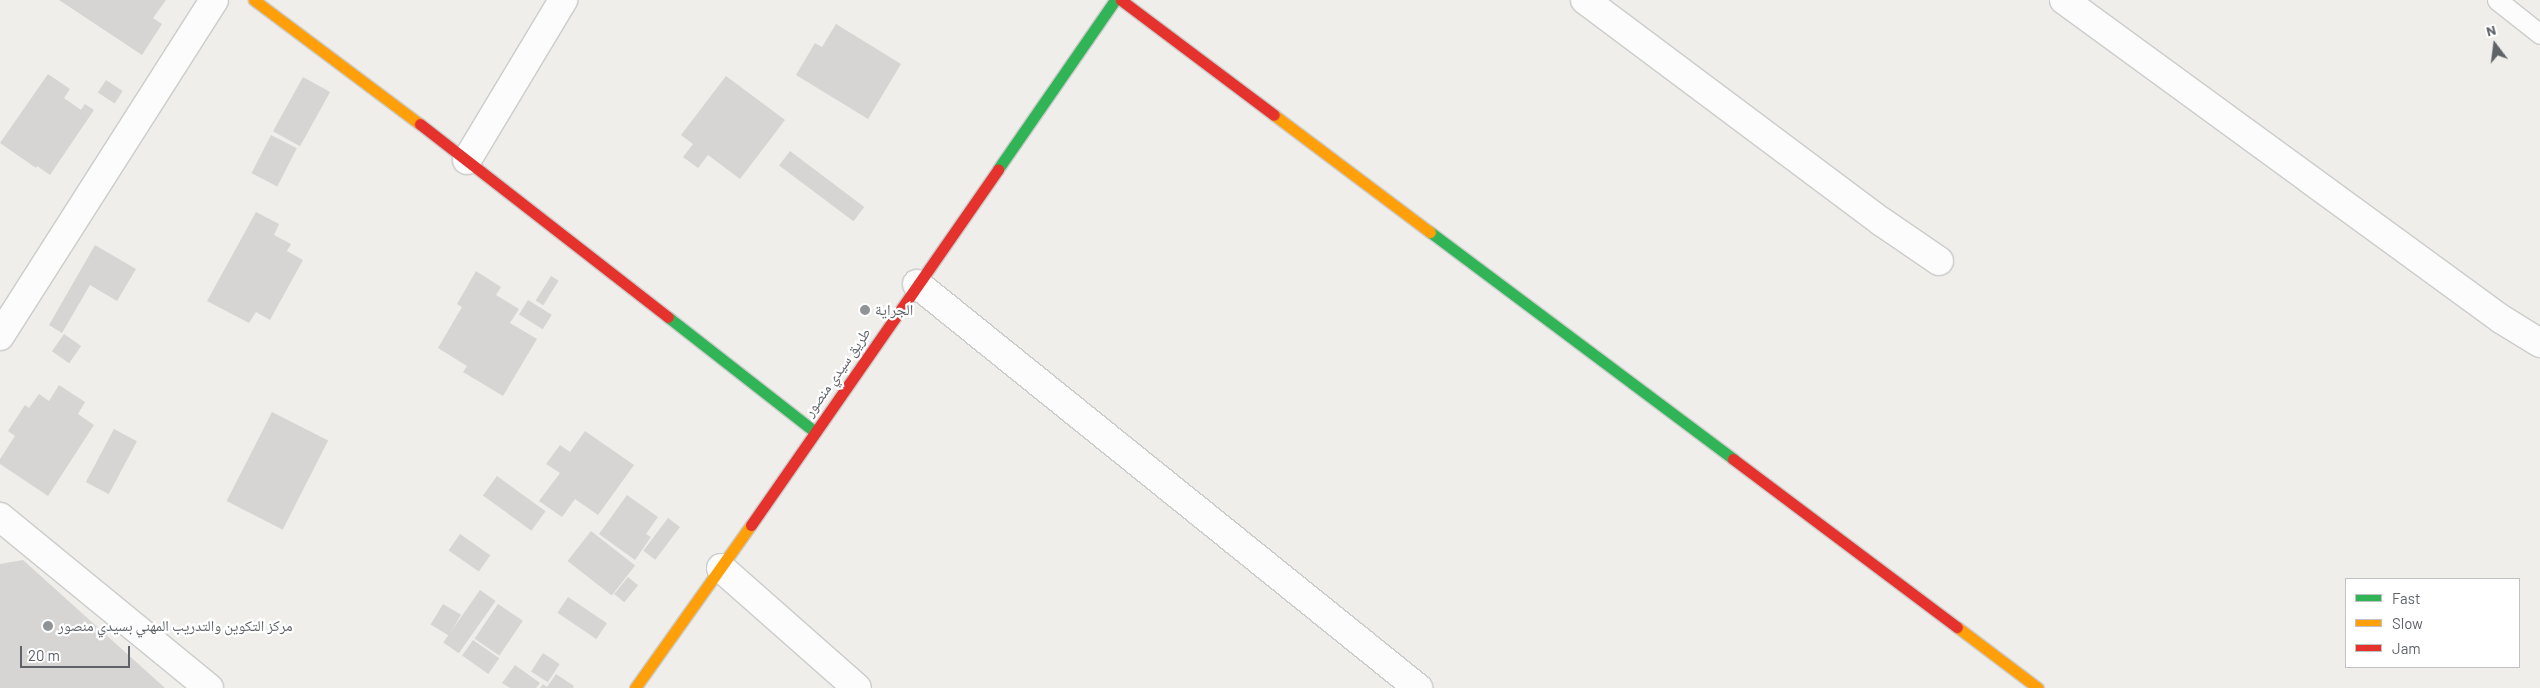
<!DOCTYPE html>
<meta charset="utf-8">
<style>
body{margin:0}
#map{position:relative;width:2540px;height:688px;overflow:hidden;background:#efeeea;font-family:Barlow,"Noto Naskh Arabic",sans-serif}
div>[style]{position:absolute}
.building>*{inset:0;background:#d6d5d3;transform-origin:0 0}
.roads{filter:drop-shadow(1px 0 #cbcccc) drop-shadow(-1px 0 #cbcccc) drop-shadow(0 1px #cbcccc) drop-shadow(0 -1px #cbcccc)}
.lane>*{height:19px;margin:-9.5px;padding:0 9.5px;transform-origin:9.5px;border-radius:9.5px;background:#fdfcfc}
.street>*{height:28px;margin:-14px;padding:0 14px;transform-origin:14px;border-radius:14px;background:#fdfcfc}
.fast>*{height:11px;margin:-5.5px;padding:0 5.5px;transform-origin:5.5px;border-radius:5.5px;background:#30b455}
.slow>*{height:11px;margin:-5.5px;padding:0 5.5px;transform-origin:5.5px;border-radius:5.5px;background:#ff9f0a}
.jam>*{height:11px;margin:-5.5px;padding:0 5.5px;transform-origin:5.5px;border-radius:5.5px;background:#e5322d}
.dots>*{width:14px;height:14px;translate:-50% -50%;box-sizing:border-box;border:2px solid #fff;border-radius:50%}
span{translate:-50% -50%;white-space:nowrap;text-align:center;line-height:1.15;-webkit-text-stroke:4.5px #fff;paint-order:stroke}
.poi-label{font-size:15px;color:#5f6368}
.left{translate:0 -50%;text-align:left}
.street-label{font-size:15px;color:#5f6368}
.legend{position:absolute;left:2345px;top:578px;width:175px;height:90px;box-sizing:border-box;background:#fff;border:1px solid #bfc1c3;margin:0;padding:6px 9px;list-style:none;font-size:15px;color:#5f6368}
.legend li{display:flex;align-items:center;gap:10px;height:25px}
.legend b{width:25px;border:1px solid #bfc1c3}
.north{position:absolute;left:2470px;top:20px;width:50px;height:50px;-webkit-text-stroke:4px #fff;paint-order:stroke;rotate:345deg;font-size:14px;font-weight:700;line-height:20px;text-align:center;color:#5f6368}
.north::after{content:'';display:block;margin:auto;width:18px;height:22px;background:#5f6368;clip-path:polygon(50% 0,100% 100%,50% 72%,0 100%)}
.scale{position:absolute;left:20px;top:646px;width:110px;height:22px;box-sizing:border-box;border:2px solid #5f6368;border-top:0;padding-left:6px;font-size:15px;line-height:18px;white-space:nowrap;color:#5f6368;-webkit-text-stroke:4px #fff;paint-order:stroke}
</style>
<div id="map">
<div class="building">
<i style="clip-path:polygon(59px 0,166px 0,153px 18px,162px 24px,142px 55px)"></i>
<i style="clip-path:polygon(836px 24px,901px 64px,868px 119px,796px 75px,815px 43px,822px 47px)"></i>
<i style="clip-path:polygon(48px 74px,70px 89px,64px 98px,81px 110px,85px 104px,94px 110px,50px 175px,37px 166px,36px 168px,0 143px)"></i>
<i style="clip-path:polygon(726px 76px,785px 120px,740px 179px,708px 155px,698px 168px,683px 157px,693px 144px,681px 135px)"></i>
<i style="left:303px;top:77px;width:31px;height:62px;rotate:29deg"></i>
<i style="left:106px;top:80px;width:20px;height:15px;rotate:33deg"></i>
<i style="left:271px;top:135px;width:29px;height:43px;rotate:27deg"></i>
<i style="left:790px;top:151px;width:93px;height:18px;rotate:37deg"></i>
<i style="clip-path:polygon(256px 212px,279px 224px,274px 235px,291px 244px,287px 251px,303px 260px,270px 320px,256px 312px,249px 323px,207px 301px)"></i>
<i style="clip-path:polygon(95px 245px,136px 269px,117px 301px,90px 285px,62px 333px,49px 325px)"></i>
<i style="clip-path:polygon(476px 271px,501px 287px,496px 295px,519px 309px,510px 323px,537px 339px,503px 396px,463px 372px,467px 366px,438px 348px,462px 307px,457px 304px)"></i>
<i style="left:551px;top:276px;width:9px;height:29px;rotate:32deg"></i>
<i style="left:528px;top:300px;width:28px;height:17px;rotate:32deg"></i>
<i style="left:64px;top:334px;width:21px;height:21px;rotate:35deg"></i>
<i style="clip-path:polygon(59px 385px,85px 402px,78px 414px,94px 425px,48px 496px,0 464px,0 459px,15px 436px,8px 431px,25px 405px,29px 408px,39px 394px,49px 401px)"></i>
<i style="left:272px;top:412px;width:63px;height:100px;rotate:27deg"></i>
<i style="left:114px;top:429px;width:26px;height:60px;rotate:28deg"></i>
<i style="clip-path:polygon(585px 431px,634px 465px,598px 515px,575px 499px,562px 517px,539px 501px,560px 473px,546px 464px,560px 445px,570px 452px)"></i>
<i style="left:497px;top:476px;width:60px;height:24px;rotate:36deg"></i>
<i style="clip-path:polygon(627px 495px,658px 517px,646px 534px,651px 537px,635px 560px,599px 534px)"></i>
<i style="left:668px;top:518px;width:15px;height:41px;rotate:37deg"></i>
<i style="left:591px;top:531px;width:56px;height:38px;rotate:38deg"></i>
<i style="left:460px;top:534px;width:37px;height:20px;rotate:35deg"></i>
<i style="clip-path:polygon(23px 560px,165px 688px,0 688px,0 564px)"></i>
<i style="left:628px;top:577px;width:13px;height:22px;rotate:39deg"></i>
<i style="left:480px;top:590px;width:19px;height:64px;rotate:35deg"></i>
<i style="left:568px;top:597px;width:47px;height:19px;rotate:34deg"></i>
<i style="left:443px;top:604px;width:21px;height:24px;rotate:31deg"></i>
<i style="left:498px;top:604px;width:30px;height:42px;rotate:34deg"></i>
<i style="left:473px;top:640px;width:32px;height:19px;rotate:35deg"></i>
<i style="left:543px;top:653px;width:20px;height:22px;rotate:33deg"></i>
<i style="clip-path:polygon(515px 665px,540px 683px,536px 688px,510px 688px,502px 683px)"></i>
<i style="clip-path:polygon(556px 674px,574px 686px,573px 688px,540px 688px,543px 684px,547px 687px)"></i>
</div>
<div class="roads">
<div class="lane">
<i style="left:2497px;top:0;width:55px;rotate:38.3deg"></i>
</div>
<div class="street">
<i style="left:1585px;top:0;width:371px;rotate:36.8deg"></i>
<i style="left:1882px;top:222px;width:69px;rotate:34.4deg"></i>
<i style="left:2064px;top:0;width:541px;rotate:36.13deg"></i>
<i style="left:2501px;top:319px;width:46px;rotate:31.6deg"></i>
<i style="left:467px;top:160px;width:187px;rotate:-59deg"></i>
<i style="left:917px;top:284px;width:644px;rotate:38.88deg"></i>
<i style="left:0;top:336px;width:398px;rotate:-57.5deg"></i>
<i style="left:0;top:517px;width:270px;rotate:39.3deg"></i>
<i style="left:721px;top:568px;width:181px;rotate:41.4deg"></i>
</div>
<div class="fast">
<i style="left:998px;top:169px;width:206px;rotate:-55.3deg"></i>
<i style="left:1430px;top:232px;width:379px;rotate:36.8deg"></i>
<i style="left:668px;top:317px;width:185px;rotate:38deg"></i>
</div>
<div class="slow">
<i style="left:254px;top:0;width:207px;rotate:36.8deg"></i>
<i style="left:1274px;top:115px;width:195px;rotate:36.9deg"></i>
<i style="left:1957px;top:627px;width:101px;rotate:37deg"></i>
<i style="left:635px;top:688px;width:200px;rotate:-54.6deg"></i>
</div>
<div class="jam">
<i style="left:1121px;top:0;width:191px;rotate:36.9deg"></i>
<i style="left:420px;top:124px;width:314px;rotate:37.9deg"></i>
<i style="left:1733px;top:459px;width:280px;rotate:36.9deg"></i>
<i style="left:751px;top:525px;width:433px;rotate:-55.2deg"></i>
</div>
</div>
<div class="dots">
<i style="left:865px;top:310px;background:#919496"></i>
<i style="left:48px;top:626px;background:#919496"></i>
</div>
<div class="poi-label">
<span class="left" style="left:875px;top:310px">الجراية</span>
<span class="left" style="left:58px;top:626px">مركز التكوين والتدريب المهني بسيدي منصور</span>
</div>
<div class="street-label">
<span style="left:837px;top:372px;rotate:-55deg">طريق سيدي منصور</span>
</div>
<ul class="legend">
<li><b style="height:6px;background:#30b455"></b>Fast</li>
<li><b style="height:6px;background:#ff9f0a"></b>Slow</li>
<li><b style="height:6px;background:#e5322d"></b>Jam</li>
</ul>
<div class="north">N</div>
<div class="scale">20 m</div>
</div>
